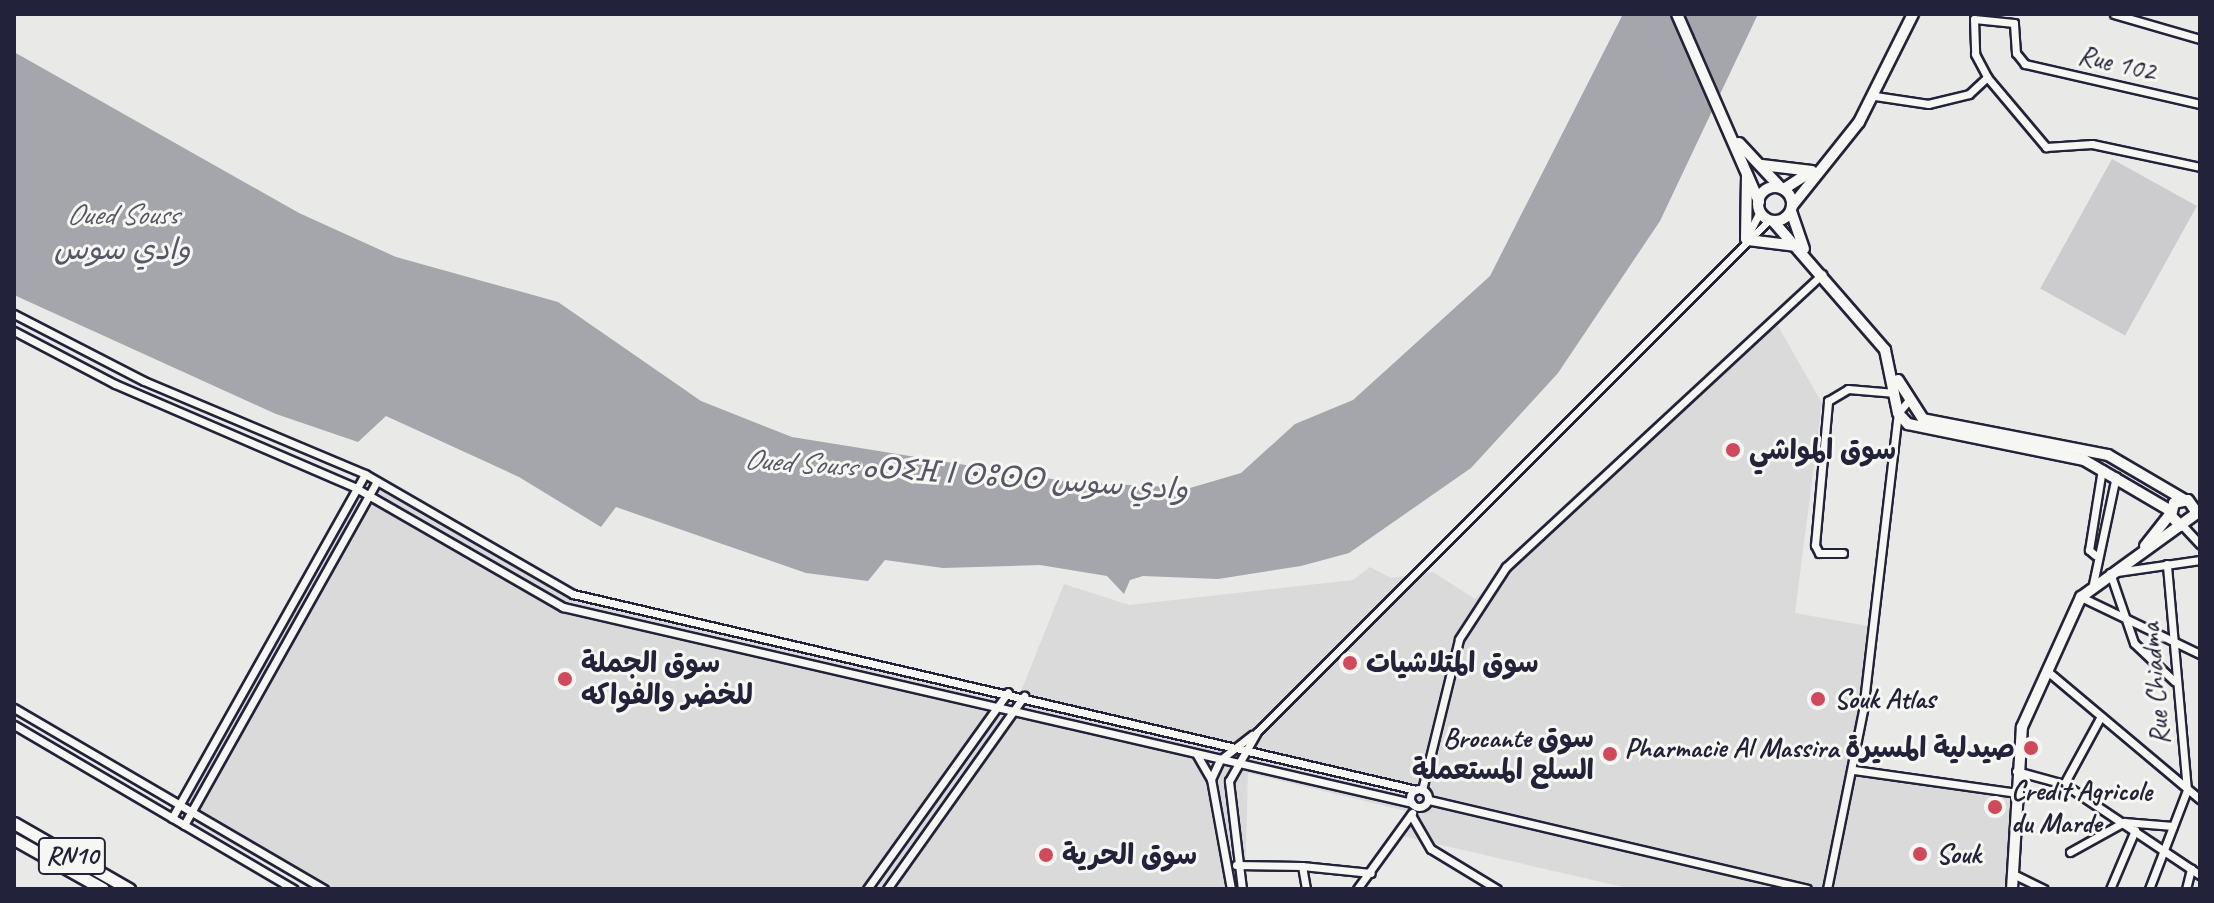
<!DOCTYPE html>
<meta charset="utf-8">
<style>
body{margin:0}
#map{position:relative;width:2214px;height:903px;overflow:hidden;background:#e9e9e7;font-family:Caveat,"Playpen Sans Arabic","Noto Sans Tifinagh",sans-serif}
div>[style]{position:absolute}
.built>*{inset:0;background:#dadada}
.green>*{inset:0;background:#ccccce;transform-origin:0 0}
.water>*{inset:0;background:#a5a5ac}
.roads{filter:drop-shadow(2px 0 #22223b) drop-shadow(-2px 0 #22223b) drop-shadow(0 2px #22223b) drop-shadow(0 -2px #22223b)}
.street>*{height:7px;margin:-3.5px;padding:0 3.5px;transform-origin:3.5px;border-radius:3.5px;background:#f6f6f2}
.street>.ring{margin:-3.5px;padding:0;box-sizing:content-box;background:none;border:7px solid #f6f6f2;border-radius:50%}
.secondary>*{height:10px;margin:-5px;padding:0 5px;transform-origin:5px;border-radius:5px;background:#f6f6f2}
.secondary>.ring{margin:-5px;padding:0;box-sizing:content-box;background:none;border:10px solid #f6f6f2;border-radius:50%}
.primary>*{height:11px;margin:-5.5px;padding:0 5.5px;transform-origin:5.5px;border-radius:5.5px;background:#f6f6f2}
.dots>*{width:22px;height:22px;translate:-50% -50%;box-sizing:border-box;border:4px solid #f6f6f2;border-radius:50%}
span{translate:-50% -50%;white-space:nowrap;text-align:center;line-height:1.15;-webkit-text-stroke:6px #f6f6f2;paint-order:stroke}
.shield-label span{padding:2px 6px;background:#f6f6f2;border:2px solid;border-radius:6px;-webkit-text-stroke-width:0}
.shield-label{font-size:26px;color:#22223b;font-weight:700}
.street-label{font-size:28px;color:#22223b}
.poi-label{font-size:28px;color:#22223b;font-weight:700}
.left{translate:0 -50%;text-align:left}
.right{translate:-100% -50%;text-align:right}
.water-label{font-size:30px;color:#565668;font-style:italic}
.frame{position:absolute;inset:0;border:16px solid #22223b;pointer-events:none}
</style>
<div id="map">
<div class="built">
<i style="clip-path:polygon(1774px 319px,1822px 403px,1795px 613px,1873px 627px,1854px 766px,2017px 793px,2011px 889px,1632px 889px,1393px 834px,1406px 811px,1248px 773px,1245px 889px,311px 889px,177px 813px,368px 483px,572px 598px,1016px 704px,1064px 584px,1129px 605px,1353px 580px,1370px 567px,1391px 578px,1433px 572px,1475px 599px)"></i>
</div>
<div class="green">
<i style="left:2112px;top:159px;width:97px;height:148px;rotate:29deg"></i>
</div>
<div class="water">
<i style="clip-path:polygon(1623px 14px,1758px 14px,1660px 221px,1558px 373px,1471px 468px,1349px 553px,1301px 566px,1218px 579px,1143px 576px,1130px 580px,1124px 594px,1107px 576px,1040px 565px,943px 568px,885px 560px,868px 581px,806px 573px,616px 507px,601px 527px,519px 477px,386px 416px,358px 442px,276px 414px,14px 295px,14px 52px,299px 213px,396px 257px,558px 302px,701px 401px,792px 437px,1070px 482px,1190px 488px,1241px 473px,1295px 424px,1353px 400px,1490px 276px)"></i>
</div>
<div class="roads">
<div class="street">
<i style="left:2114px;top:14px;width:90px;rotate:16.2deg"></i>
<i style="left:1875px;top:96px;width:54px;rotate:8.6deg"></i>
<i style="left:1928px;top:104px;width:42px;rotate:-13.7deg"></i>
<i style="left:1969px;top:94px;width:25px;rotate:-43deg"></i>
<i style="left:2200px;top:104px;width:180px;rotate:-167.1deg"></i>
<i style="left:2025px;top:64px;width:14px;rotate:-129deg"></i>
<i style="left:2016px;top:53px;width:30px;rotate:-94deg"></i>
<i style="left:2014px;top:23px;width:40px;rotate:-174.3deg"></i>
<i style="left:1974px;top:19px;width:35px;rotate:88deg"></i>
<i style="left:1975px;top:54px;width:26px;rotate:62deg"></i>
<i style="left:1987px;top:77px;width:92px;rotate:49.9deg"></i>
<i style="left:2046px;top:147px;width:46px;rotate:-3.7deg"></i>
<i style="left:2092px;top:144px;width:110px;rotate:12deg"></i>
<i style="left:1748px;top:235px;width:27px;rotate:-63deg"></i>
<i style="left:14px;top:314px;width:146px;rotate:27.3deg"></i>
<i style="left:144px;top:381px;width:240px;rotate:22.8deg"></i>
<i style="left:365px;top:474px;width:240px;rotate:30deg"></i>
<i style="left:573px;top:594px;width:865px;rotate:13.09deg"></i>
<i style="left:14px;top:331px;width:114px;rotate:27.7deg"></i>
<i style="left:115px;top:384px;width:262px;rotate:23.3deg"></i>
<i style="left:356px;top:488px;width:239px;rotate:29.9deg"></i>
<i style="left:563px;top:607px;width:871px;rotate:13deg"></i>
<i style="left:2183px;top:526px;width:25px;rotate:47deg"></i>
<i style="left:1843px;top:553px;width:24px;rotate:180deg"></i>
<i style="left:1819px;top:553px;width:9px;rotate:-117deg"></i>
<i style="left:1815px;top:545px;width:145px;rotate:-84.8deg"></i>
<i style="left:1828px;top:401px;width:23px;rotate:-31deg"></i>
<i style="left:1848px;top:389px;width:47px;rotate:4.9deg"></i>
<i style="left:2095px;top:555px;width:8px;rotate:-140deg"></i>
<i style="left:2089px;top:550px;width:82px;rotate:-80.9deg"></i>
<i style="left:2093px;top:584px;width:110px;rotate:-78deg"></i>
<i style="left:2081px;top:597px;width:132px;rotate:25.6deg"></i>
<i style="left:2046px;top:670px;width:201px;rotate:40deg"></i>
<i style="left:2174px;top:681px;width:55px;rotate:-136.5deg"></i>
<i style="left:2134px;top:643px;width:74px;rotate:-108.9deg"></i>
<i style="left:2110px;top:573px;width:91px;rotate:-8.2deg"></i>
<i style="left:14px;top:708px;width:359px;rotate:30.3deg"></i>
<i style="left:14px;top:725px;width:324px;rotate:30.4deg"></i>
<i style="left:1197px;top:755px;width:28px;rotate:60deg"></i>
<i style="left:1854px;top:770px;width:165px;rotate:8deg"></i>
<i style="left:2016px;top:771px;width:50px;rotate:15.2deg"></i>
<i style="left:2064px;top:784px;width:164px;rotate:33.8deg"></i>
<i style="left:2064px;top:784px;width:77px;rotate:-61.4deg"></i>
<i class="ring" style="left:1410px;top:789px;width:11px;height:11px"></i>
<i style="left:1422px;top:790px;width:155px;rotate:-76.2deg"></i>
<i style="left:1459px;top:639px;width:86px;rotate:-56.9deg"></i>
<i style="left:1506px;top:567px;width:431px;rotate:-42.8deg"></i>
<i style="left:1429px;top:800px;width:388px;rotate:13.2deg"></i>
<i style="left:1411px;top:815px;width:39px;rotate:60deg"></i>
<i style="left:1431px;top:849px;width:77px;rotate:31.2deg"></i>
<i style="left:172px;top:818px;width:394px;rotate:-60.7deg"></i>
<i style="left:184px;top:825px;width:394px;rotate:-60.7deg"></i>
<i style="left:2070px;top:852px;width:62px;rotate:-29.1deg"></i>
<i style="left:2124px;top:822px;width:49px;rotate:4.7deg"></i>
<i style="left:1236px;top:865px;width:66px;rotate:0.9deg"></i>
<i style="left:1302px;top:866px;width:23px;rotate:80deg"></i>
<i style="left:1302px;top:866px;width:69px;rotate:5.8deg"></i>
<i style="left:2013px;top:874px;width:34px;rotate:26deg"></i>
<i style="left:867px;top:889px;width:242px;rotate:-54.4deg"></i>
<i style="left:887px;top:889px;width:237px;rotate:-54.6deg"></i>
<i style="left:1231px;top:889px;width:112px;rotate:-100.3deg"></i>
<i style="left:1211px;top:779px;width:21px;rotate:-65deg"></i>
<i style="left:1220px;top:760px;width:41px;rotate:-38deg"></i>
<i style="left:1242px;top:889px;width:109px;rotate:-96.9deg"></i>
<i style="left:1229px;top:781px;width:56px;rotate:-60.3deg"></i>
<i style="left:1257px;top:732px;width:724px;rotate:-45deg"></i>
<i style="left:1357px;top:889px;width:94px;rotate:-54.1deg"></i>
<i style="left:1827px;top:889px;width:183px;rotate:-78.6deg"></i>
<i style="left:1863px;top:710px;width:299px;rotate:-83.3deg"></i>
<i style="left:1898px;top:413px;width:17px;rotate:-50deg"></i>
<i style="left:2110px;top:889px;width:64px;rotate:-67deg"></i>
<i style="left:2149px;top:889px;width:106px;rotate:-69deg"></i>
<i style="left:2187px;top:790px;width:227px;rotate:-95.1deg"></i>
<i style="left:2186px;top:889px;width:21px;rotate:-76deg"></i>
</div>
<div class="secondary">
<i style="left:1677px;top:14px;width:205px;rotate:66.4deg"></i>
<i style="left:1739px;top:143px;width:60px;rotate:47deg"></i>
<i style="left:1762px;top:165px;width:50px;rotate:6.8deg"></i>
<i class="ring" style="left:1758px;top:187px;width:24px;height:24px"></i>
<i style="left:1784px;top:189px;width:33px;rotate:-33deg"></i>
<i style="left:1792px;top:206px;width:107px;rotate:-51.4deg"></i>
<i style="left:1859px;top:122px;width:121px;rotate:-63.4deg"></i>
<i style="left:1791px;top:211px;width:40px;rotate:71.1deg"></i>
<i style="left:1773px;top:221px;width:171px;rotate:49deg"></i>
<i style="left:1885px;top:350px;width:64px;rotate:78.3deg"></i>
<i style="left:1898px;top:413px;width:15px;rotate:48deg"></i>
<i style="left:1908px;top:424px;width:180px;rotate:11.6deg"></i>
<i style="left:2084px;top:460px;width:101px;rotate:30.4deg"></i>
<i style="left:1746px;top:239px;width:64px;rotate:-89.1deg"></i>
<i style="left:1748px;top:240px;width:49px;rotate:7deg"></i>
<i style="left:1898px;top:380px;width:46px;rotate:57.3deg"></i>
<i style="left:1923px;top:419px;width:188px;rotate:11deg"></i>
<i style="left:2108px;top:455px;width:87px;rotate:30.4deg"></i>
<i style="left:2181px;top:526px;width:14px;rotate:-135deg"></i>
<i style="left:2171px;top:516px;width:13px;rotate:-77deg"></i>
<i style="left:2174px;top:503px;width:14px;rotate:-12deg"></i>
<i style="left:2188px;top:500px;width:16px;rotate:55deg"></i>
<i style="left:2145px;top:546px;width:42px;rotate:-51.8deg"></i>
<i style="left:2012px;top:889px;width:162px;rotate:-86.5deg"></i>
<i style="left:2022px;top:727px;width:143px;rotate:-65.6deg"></i>
<i style="left:2081px;top:597px;width:147px;rotate:-35.9deg"></i>
</div>
<div class="primary">
<i style="left:14px;top:823px;width:133px;rotate:29.9deg"></i>
<i style="left:14px;top:839px;width:102px;rotate:29.3deg"></i>
</div>
</div>
<div class="dots">
<i style="left:1733px;top:450px;background:#d1495b"></i>
<i style="left:1350px;top:663px;background:#d1495b"></i>
<i style="left:565px;top:679px;background:#d1495b"></i>
<i style="left:1818px;top:699px;background:#d1495b"></i>
<i style="left:2031px;top:748px;background:#d1495b"></i>
<i style="left:1610px;top:754px;background:#d1495b"></i>
<i style="left:1995px;top:807px;background:#d1495b"></i>
<i style="left:1920px;top:854px;background:#d1495b"></i>
<i style="left:1046px;top:855px;background:#d1495b"></i>
</div>
<div class="shield-label">
<span style="left:72px;top:856px">RN10</span>
</div>
<div class="street-label">
<span style="left:2117px;top:63px;rotate:13deg">Rue 102</span>
<span style="left:2155px;top:684px;rotate:-95deg">Rue Chiadma</span>
</div>
<div class="poi-label">
<span class="left" style="left:1749px;top:450px">سوق المواشي</span>
<span class="left" style="left:581px;top:679px">سوق الجملة<br>للخضر والفواكه</span>
<span class="left" style="left:1366px;top:663px">سوق المتلاشيات</span>
<span class="left" style="left:1834px;top:699px">Souk Atlas</span>
<span class="right" style="left:1594px;top:754px">Brocante سوق<br>السلع المستعملة</span>
<span class="right" style="left:2015px;top:748px">Pharmacie Al Massira صيدلية المسيرة</span>
<span class="left" style="left:2011px;top:807px">Credit Agricole<br>du Marde</span>
<span class="left" style="left:1936px;top:854px">Souk</span>
<span class="left" style="left:1062px;top:855px">سوق الحرية</span>
</div>
<div class="water-label">
<span style="left:122px;top:231px">Oued Souss<br>وادي سوس</span>
<span style="left:966px;top:474px;rotate:4deg">Oued Souss ⴰⵙⵉⴼ ⵏ ⵙⵓⵙⵙ وادي سوس</span>
</div>
<div class="frame"></div>
</div>
